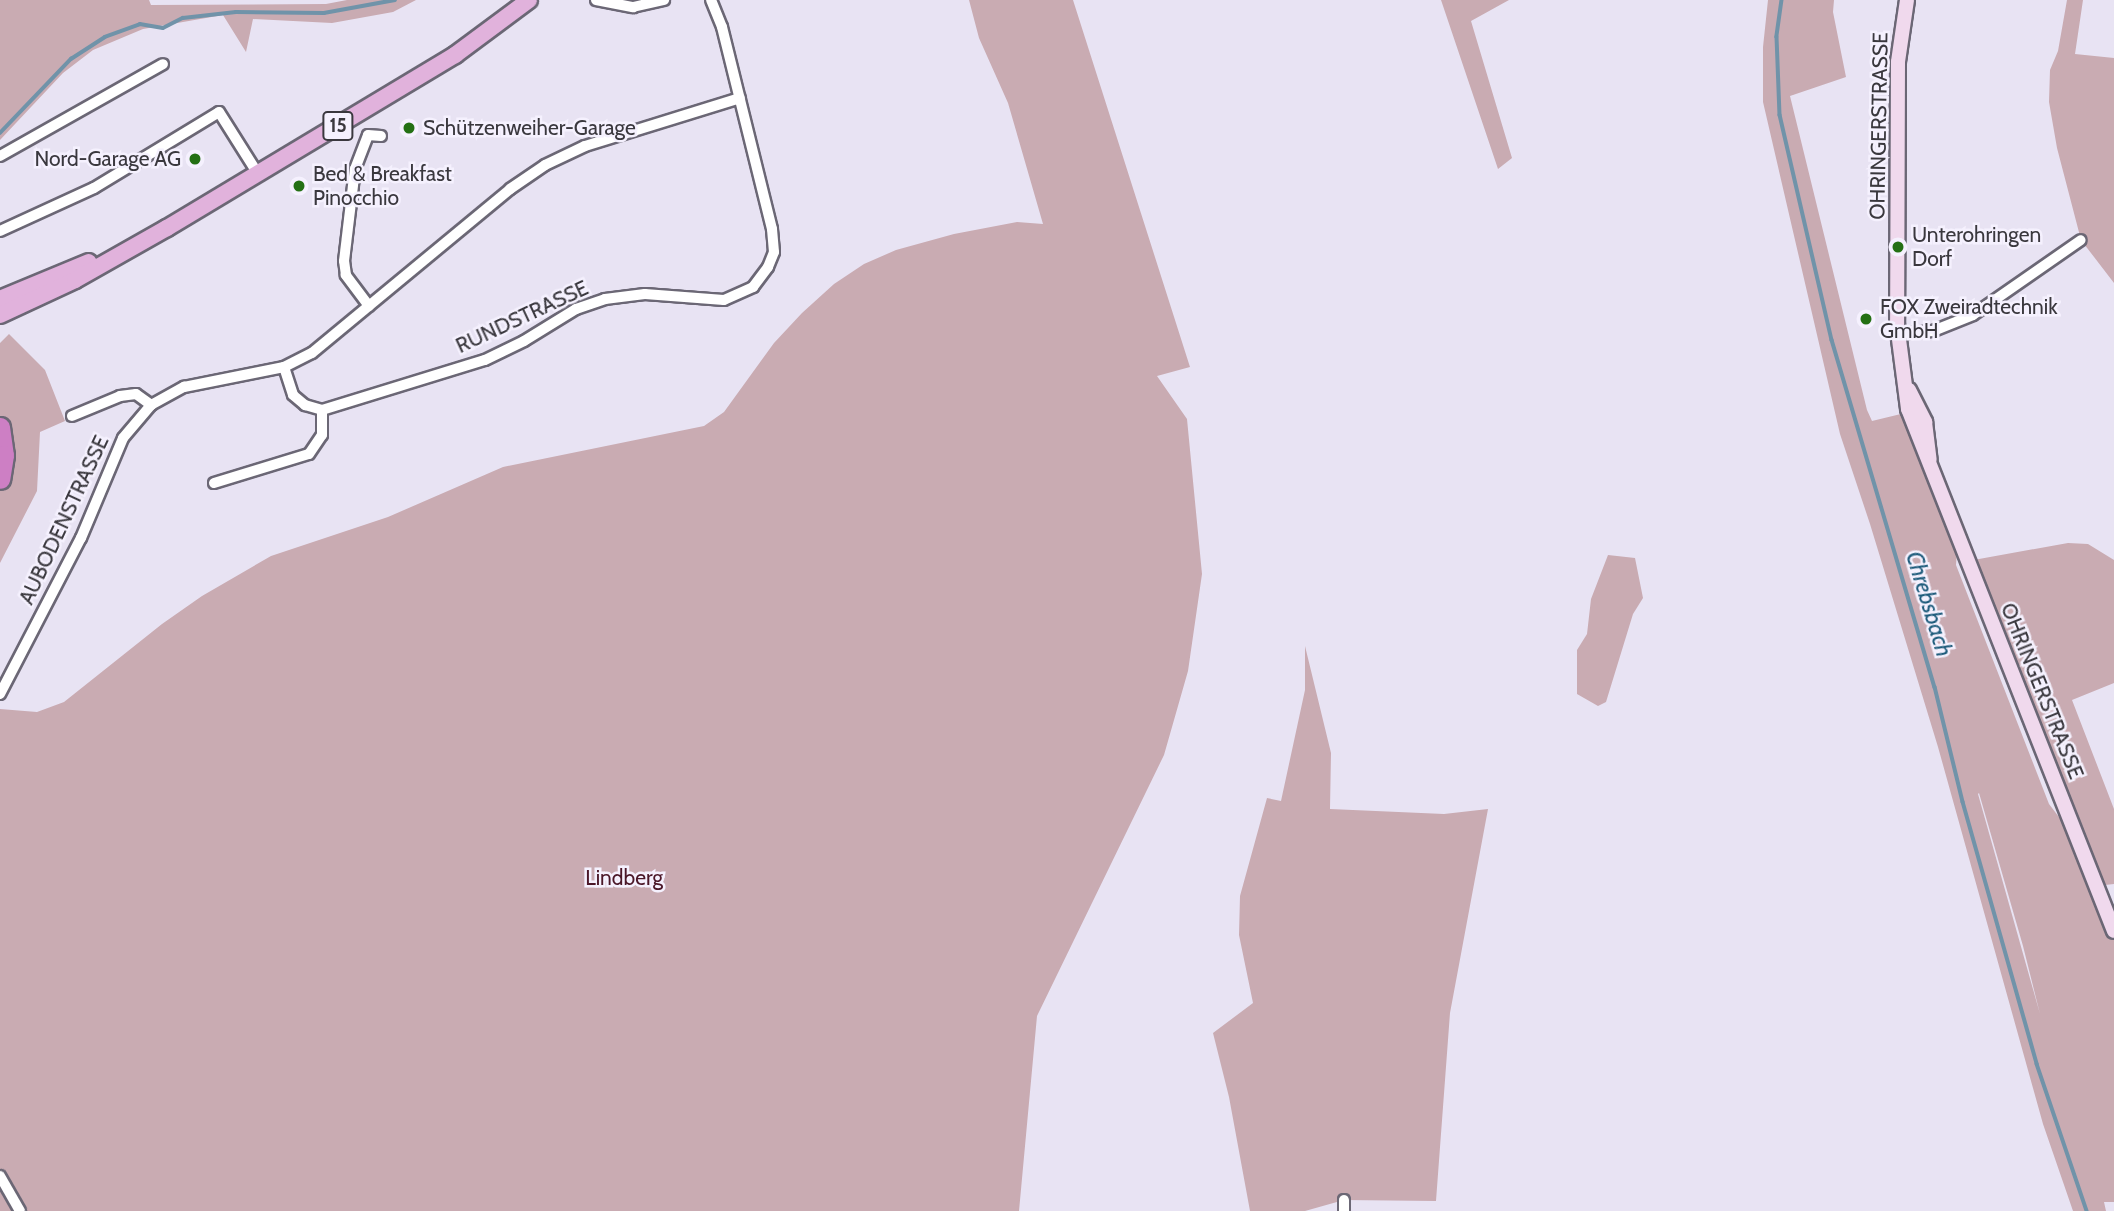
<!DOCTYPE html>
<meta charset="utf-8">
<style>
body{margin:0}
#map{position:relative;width:2114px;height:1211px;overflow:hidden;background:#e8e3f3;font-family:Cabin,sans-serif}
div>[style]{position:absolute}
.green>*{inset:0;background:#c9abb2}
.stream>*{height:3.5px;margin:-1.75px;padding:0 1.75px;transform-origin:1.75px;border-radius:1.75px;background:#7093a9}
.roads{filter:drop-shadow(2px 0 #6b6775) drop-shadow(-2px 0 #6b6775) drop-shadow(0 2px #6b6775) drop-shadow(0 -2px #6b6775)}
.street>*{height:10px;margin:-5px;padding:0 5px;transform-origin:5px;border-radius:5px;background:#fff}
.secondary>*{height:14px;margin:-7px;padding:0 7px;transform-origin:7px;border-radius:7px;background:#f0d9ed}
.primary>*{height:16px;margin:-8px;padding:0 8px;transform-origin:8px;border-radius:8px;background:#e1b2dc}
.highway>*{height:19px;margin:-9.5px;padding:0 9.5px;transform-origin:9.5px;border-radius:9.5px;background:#cd7fc4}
.dots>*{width:19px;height:19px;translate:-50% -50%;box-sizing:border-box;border:4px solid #f5f1fe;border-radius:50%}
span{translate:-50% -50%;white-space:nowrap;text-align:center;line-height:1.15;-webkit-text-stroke:5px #f5f1fe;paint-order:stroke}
.shield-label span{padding:2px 5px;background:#f5f1fe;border:2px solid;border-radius:5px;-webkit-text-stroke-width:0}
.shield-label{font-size:19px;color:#3a383e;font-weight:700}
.street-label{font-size:21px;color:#3a383e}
.poi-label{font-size:21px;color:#3a383e}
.left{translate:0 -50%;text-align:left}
.right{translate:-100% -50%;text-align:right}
.park-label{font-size:21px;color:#4b1728}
.water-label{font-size:23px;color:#1d5b7b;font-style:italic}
</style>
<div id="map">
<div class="green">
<i style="clip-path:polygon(0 0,149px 0,151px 5px,326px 4px,347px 0,416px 0,393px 12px,332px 23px,253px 19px,246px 52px,223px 15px,143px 29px,93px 50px,63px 73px,0 140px)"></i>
<i style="clip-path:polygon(969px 0,1073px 0,1190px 367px,1157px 376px,1187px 419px,1202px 574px,1188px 671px,1164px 755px,1037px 1016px,1019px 1211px,0 1211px,0 709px,37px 712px,64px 702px,162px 624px,202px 596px,271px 556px,388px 517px,503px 467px,704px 426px,724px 412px,774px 343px,802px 313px,834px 284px,864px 264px,896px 250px,954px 234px,1017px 222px,1043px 224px,1008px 103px,979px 38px)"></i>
<i style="clip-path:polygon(1441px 0,1509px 0,1471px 21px,1512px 158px,1498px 169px)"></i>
<i style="clip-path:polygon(evenodd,1768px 0,1834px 0,1833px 12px,1846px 77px,1790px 96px,1867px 410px,1872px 421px,1905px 413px,1957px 550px,1956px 565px,2049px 804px,2065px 825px,2114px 931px,2114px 1202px,2104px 1202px,2106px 1211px,2073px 1211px,2043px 1124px,1938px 747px,1870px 524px,1840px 434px,1763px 102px,1763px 47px,1768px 0,1979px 793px,2023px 946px,2040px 1014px,1978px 794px,1979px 793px)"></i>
<i style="clip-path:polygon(2067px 0,2083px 0,2075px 54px,2114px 58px,2114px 283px,2081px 240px,2057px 148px,2049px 102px,2050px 70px,2058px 51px)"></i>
<i style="clip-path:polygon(9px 334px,45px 370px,65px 421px,40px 432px,37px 491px,0 563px,0 343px)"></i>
<i style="clip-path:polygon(2068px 543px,2088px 544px,2114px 560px,2114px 683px,2072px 700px,2114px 809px,2114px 884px,2096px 886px,1968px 561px)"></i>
<i style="clip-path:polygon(1608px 555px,1635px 558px,1643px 598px,1633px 614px,1606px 702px,1598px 706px,1577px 694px,1577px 650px,1587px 634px,1591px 599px)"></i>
<i style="clip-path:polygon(1305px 646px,1331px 753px,1330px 809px,1444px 814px,1488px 809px,1450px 1013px,1436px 1201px,1344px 1200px,1305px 1211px,1250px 1211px,1229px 1097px,1213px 1033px,1253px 1003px,1239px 935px,1240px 896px,1267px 798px,1281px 801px,1305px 690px)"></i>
</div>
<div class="stream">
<i style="left:1782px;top:0;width:37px;rotate:98deg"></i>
<i style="left:1777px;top:37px;width:78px;rotate:87.8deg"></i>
<i style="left:1780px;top:115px;width:231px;rotate:77deg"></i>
<i style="left:1832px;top:340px;width:362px;rotate:73.5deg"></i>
<i style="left:1935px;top:687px;width:118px;rotate:76.3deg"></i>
<i style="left:1963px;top:802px;width:272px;rotate:74.2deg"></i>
<i style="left:2037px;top:1064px;width:155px;rotate:71.2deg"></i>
<i style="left:0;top:133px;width:103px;rotate:-46.2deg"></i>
<i style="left:71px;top:59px;width:40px;rotate:-32.9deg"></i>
<i style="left:105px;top:37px;width:37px;rotate:-20deg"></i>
<i style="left:140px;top:24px;width:23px;rotate:10deg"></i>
<i style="left:163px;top:28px;width:22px;rotate:-27deg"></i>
<i style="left:183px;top:18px;width:53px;rotate:-6.5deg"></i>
<i style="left:236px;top:12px;width:88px;rotate:0.7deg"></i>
<i style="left:324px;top:13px;width:72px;rotate:-10.4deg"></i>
</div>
<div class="roads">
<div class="street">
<i style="left:596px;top:0;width:38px;rotate:11deg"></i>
<i style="left:633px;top:7px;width:32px;rotate:-13deg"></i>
<i style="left:0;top:156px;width:187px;rotate:-29.4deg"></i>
<i style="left:0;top:231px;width:103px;rotate:-24.6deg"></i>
<i style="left:94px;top:188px;width:146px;rotate:-31.3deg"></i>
<i style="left:219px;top:112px;width:73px;rotate:57.8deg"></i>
<i style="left:369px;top:306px;width:39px;rotate:-127deg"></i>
<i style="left:346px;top:275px;width:14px;rotate:-98deg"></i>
<i style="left:344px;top:261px;width:93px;rotate:-83.2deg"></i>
<i style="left:355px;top:169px;width:36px;rotate:-69deg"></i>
<i style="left:368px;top:135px;width:13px;rotate:4deg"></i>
<i style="left:1898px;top:334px;width:35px;rotate:-5deg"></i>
<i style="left:1933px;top:331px;width:43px;rotate:-21.8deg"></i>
<i style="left:1973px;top:315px;width:131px;rotate:-34.8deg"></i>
<i style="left:284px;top:367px;width:29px;rotate:72deg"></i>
<i style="left:293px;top:395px;width:16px;rotate:40deg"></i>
<i style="left:305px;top:405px;width:18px;rotate:16deg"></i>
<i style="left:322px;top:410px;width:170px;rotate:-17.1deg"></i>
<i style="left:485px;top:360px;width:43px;rotate:-26deg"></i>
<i style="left:524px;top:341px;width:61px;rotate:-31.6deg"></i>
<i style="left:576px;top:309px;width:31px;rotate:-19deg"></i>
<i style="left:605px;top:299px;width:40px;rotate:-7.1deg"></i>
<i style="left:645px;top:294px;width:79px;rotate:4.3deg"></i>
<i style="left:724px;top:300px;width:32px;rotate:-24deg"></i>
<i style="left:753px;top:287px;width:25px;rotate:-53deg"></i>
<i style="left:768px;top:267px;width:16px;rotate:-68deg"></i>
<i style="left:774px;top:252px;width:23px;rotate:-95deg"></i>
<i style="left:772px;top:229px;width:208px;rotate:-103.9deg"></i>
<i style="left:722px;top:27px;width:29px;rotate:-112deg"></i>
<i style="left:72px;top:416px;width:52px;rotate:-22.6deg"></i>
<i style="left:120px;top:396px;width:16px;rotate:-7deg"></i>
<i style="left:136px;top:394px;width:19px;rotate:36deg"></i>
<i style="left:214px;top:483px;width:99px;rotate:-17deg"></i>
<i style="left:309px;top:454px;width:23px;rotate:-56deg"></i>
<i style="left:322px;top:435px;width:25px;rotate:-90deg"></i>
<i style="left:0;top:694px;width:176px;rotate:-62.6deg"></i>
<i style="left:81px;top:538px;width:108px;rotate:-67.2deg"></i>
<i style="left:123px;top:438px;width:43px;rotate:-49.7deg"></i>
<i style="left:151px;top:405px;width:38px;rotate:-29deg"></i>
<i style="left:184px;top:387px;width:102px;rotate:-11.3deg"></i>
<i style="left:284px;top:367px;width:31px;rotate:-27deg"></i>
<i style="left:312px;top:353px;width:257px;rotate:-39.6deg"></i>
<i style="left:510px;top:189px;width:42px;rotate:-34.4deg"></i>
<i style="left:545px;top:165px;width:44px;rotate:-25.4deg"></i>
<i style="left:585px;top:146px;width:162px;rotate:-17.2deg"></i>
<i style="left:0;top:1176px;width:40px;rotate:60.3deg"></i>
<i style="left:1344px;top:1211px;width:11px;rotate:-90deg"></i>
</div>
<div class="secondary">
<i style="left:1907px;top:0;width:63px;rotate:98.3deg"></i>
<i style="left:1898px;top:62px;width:262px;rotate:90.2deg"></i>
<i style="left:1897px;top:324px;width:86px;rotate:82.6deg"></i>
<i style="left:1908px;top:409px;width:561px;rotate:68.46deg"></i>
<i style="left:1909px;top:390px;width:36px;rotate:63deg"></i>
<i style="left:1925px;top:422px;width:38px;rotate:83deg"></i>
</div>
<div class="primary">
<i style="left:0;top:299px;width:96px;rotate:-22.6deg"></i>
<i style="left:0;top:315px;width:83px;rotate:-25deg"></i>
<i style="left:75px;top:280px;width:106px;rotate:-29.5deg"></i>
<i style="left:167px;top:228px;width:336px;rotate:-31deg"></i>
<i style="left:455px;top:55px;width:92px;rotate:-36.6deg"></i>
</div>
<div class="highway">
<i style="left:0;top:427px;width:28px;rotate:82deg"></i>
<i style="left:4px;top:455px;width:24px;rotate:99deg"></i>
</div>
</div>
<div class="dots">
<i style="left:409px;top:128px;background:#247014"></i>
<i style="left:195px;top:159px;background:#247014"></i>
<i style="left:299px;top:186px;background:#247014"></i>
<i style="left:1898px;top:247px;background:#247014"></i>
<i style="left:1866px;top:319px;background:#247014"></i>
</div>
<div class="shield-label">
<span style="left:338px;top:126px">15</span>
</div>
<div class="street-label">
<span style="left:1879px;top:126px;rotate:-89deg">OHRINGERSTRASSE</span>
<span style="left:522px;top:317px;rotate:-25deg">RUNDSTRASSE</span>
<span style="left:64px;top:520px;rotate:-65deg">AUBODENSTRASSE</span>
<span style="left:2042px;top:691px;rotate:68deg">OHRINGERSTRASSE</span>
</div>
<div class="poi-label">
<span class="left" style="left:423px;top:128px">Schützenweiher-Garage</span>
<span class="right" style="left:181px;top:159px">Nord-Garage AG</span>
<span class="left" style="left:313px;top:186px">Bed &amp; Breakfast<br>Pinocchio</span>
<span class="left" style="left:1912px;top:247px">Unterohringen<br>Dorf</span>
<span class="left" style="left:1880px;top:319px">FOX Zweiradtechnik<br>GmbH</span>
</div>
<div class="park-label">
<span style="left:624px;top:878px">Lindberg</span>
</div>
<div class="water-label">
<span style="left:1929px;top:604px;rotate:73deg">Chrebsbach</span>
</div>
</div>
